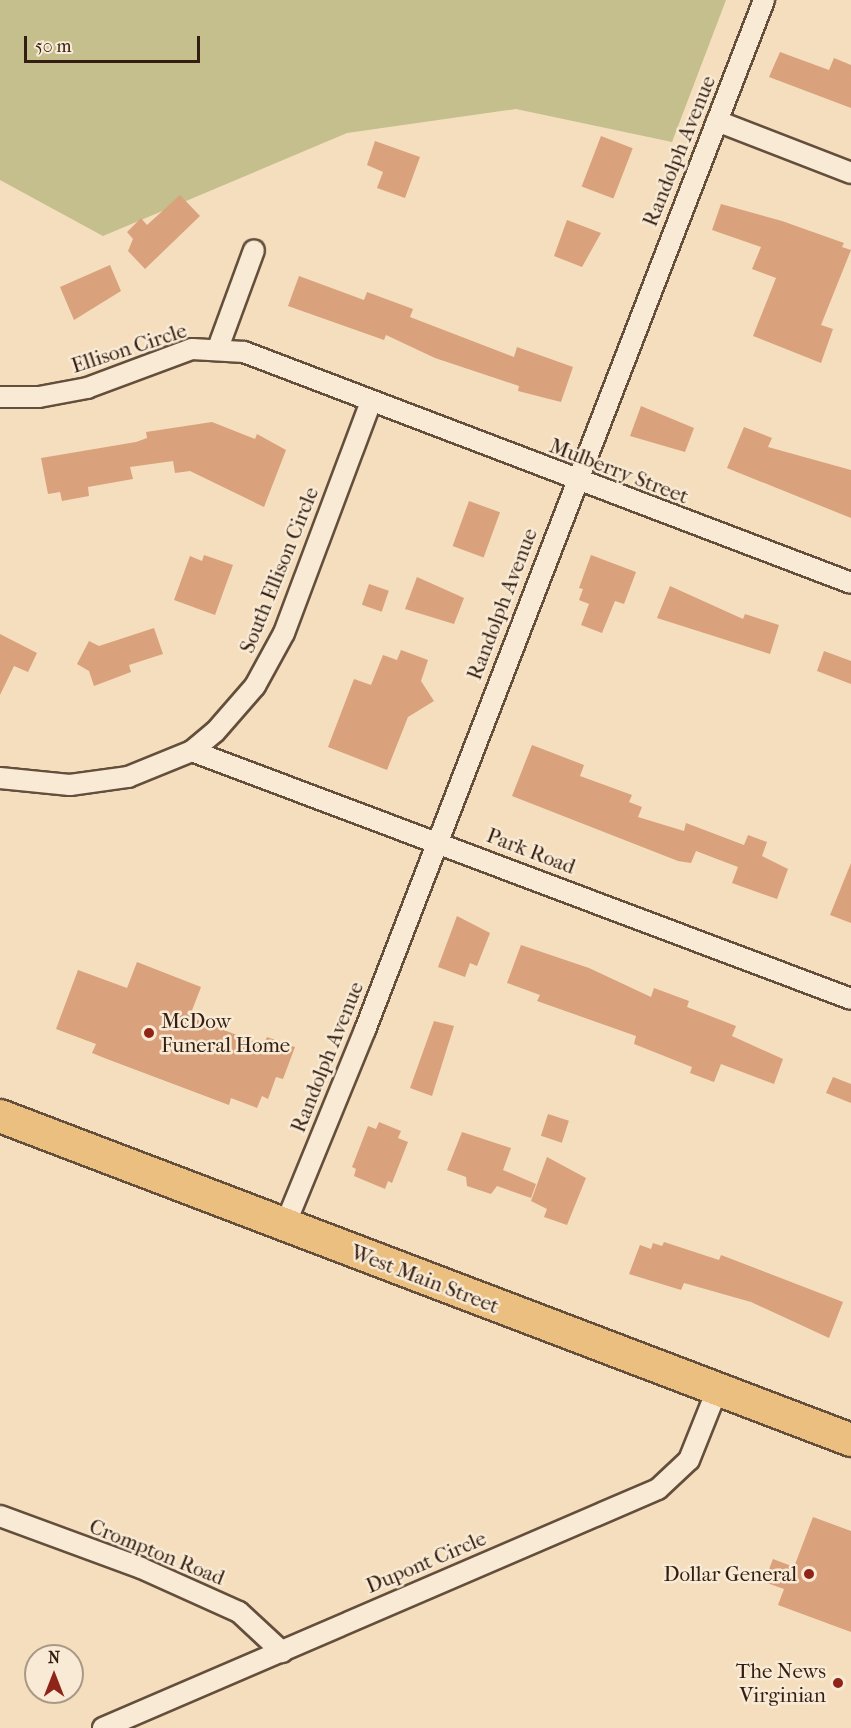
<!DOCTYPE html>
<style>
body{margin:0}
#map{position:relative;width:851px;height:1728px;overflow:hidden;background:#f4debe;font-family:"IM FELL French Canon",serif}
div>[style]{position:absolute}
.green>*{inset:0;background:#c4bf8c}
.building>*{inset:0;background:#d9a27c;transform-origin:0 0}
.roads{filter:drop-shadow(2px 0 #644e3c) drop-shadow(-2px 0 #644e3c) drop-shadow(0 2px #644e3c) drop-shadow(0 -2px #644e3c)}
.minor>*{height:20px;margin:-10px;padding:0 10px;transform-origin:10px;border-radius:10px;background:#f8ead5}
.primary>*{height:32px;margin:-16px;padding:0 16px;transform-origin:16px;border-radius:16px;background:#eabf7f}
.dots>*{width:16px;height:16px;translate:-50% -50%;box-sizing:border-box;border:3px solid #f8ead5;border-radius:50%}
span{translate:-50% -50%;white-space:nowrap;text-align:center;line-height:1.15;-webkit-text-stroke:5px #f8ead5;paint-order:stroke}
.street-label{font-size:21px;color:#341e11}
.poi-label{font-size:21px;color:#341e11}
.left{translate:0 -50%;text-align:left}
.right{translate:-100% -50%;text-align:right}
.north{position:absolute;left:24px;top:1644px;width:60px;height:60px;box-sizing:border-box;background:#f8ead5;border:2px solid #aa9887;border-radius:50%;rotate:0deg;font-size:16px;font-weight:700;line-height:24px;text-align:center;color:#341e11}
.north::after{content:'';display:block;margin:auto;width:21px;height:27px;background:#8f2418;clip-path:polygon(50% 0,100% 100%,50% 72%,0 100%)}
.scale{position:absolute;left:24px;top:36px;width:176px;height:27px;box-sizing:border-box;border:3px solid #341e11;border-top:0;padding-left:8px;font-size:18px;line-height:21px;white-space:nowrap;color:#341e11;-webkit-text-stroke:4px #f8ead5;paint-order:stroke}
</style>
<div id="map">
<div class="green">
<i style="clip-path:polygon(0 0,726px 0,672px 142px,516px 109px,347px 133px,103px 236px,0 180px)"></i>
</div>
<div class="building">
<i style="clip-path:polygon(780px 52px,829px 70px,834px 58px,851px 65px,851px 108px,769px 77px)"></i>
<i style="left:601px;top:136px;width:34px;height:54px;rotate:21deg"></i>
<i style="clip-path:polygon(375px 141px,420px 157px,405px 198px,377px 188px,383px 172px,367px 165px)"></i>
<i style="clip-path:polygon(180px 195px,200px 216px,145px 269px,128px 251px,133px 239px,127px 232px,141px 218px,147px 225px)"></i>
<i style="clip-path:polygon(721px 204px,782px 221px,844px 243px,842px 247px,851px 250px,821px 325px,833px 329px,821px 363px,753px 336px,776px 278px,752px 269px,761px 247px,712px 230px)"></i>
<i style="clip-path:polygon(567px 220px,601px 233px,582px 267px,554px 256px)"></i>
<i style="clip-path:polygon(110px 265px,121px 291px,74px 320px,60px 287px)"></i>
<i style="clip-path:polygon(299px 276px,364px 300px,367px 292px,413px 309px,410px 317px,514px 357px,517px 347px,573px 367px,561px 402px,518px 391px,519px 386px,435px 358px,386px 335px,384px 340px,288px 306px)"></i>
<i style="clip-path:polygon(641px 406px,694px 428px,685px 452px,630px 436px)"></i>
<i style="clip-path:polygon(212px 422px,255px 439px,257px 434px,286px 450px,264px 507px,190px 471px,175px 473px,173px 461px,130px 467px,133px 479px,88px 487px,89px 496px,62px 501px,60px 492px,48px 494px,41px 458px,136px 442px,147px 438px,146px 432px)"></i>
<i style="clip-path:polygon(744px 427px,772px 438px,768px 447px,851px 470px,851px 518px,727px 468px)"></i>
<i style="left:469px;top:501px;width:33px;height:48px;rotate:20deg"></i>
<i style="clip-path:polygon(204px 555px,233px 565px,215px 615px,174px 600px,190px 556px,202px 561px)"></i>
<i style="clip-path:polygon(591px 555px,636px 572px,624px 604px,615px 601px,602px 633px,581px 625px,589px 604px,579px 600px,583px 589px,579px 588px)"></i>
<i style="clip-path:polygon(417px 577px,464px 598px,454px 624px,405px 609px)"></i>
<i style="left:369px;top:584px;width:21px;height:22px;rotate:19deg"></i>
<i style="clip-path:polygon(670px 586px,743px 619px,745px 614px,779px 625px,770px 654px,657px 618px)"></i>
<i style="clip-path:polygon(154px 628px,163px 654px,129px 665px,131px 672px,94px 686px,89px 671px,77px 664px,89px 641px,99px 646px)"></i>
<i style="clip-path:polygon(0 634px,37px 653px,28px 672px,14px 666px,0 695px)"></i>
<i style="clip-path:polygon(401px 650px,428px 660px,421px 681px,434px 701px,408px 717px,387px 770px,328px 747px,354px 679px,371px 685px,383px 655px,397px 660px)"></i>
<i style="clip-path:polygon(824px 651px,851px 661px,851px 684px,817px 671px)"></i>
<i style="clip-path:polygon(532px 745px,584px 765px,580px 776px,632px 795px,629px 802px,642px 807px,638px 817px,684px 831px,686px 823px,744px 845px,748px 835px,767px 842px,762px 856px,788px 869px,777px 899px,732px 883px,738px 867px,696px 851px,691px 863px,678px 861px,512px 796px)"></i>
<i style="clip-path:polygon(851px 863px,851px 923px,830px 915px)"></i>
<i style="clip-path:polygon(457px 916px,490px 933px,477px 966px,470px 963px,465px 977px,438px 967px)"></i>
<i style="clip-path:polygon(521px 945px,589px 968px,651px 997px,654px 988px,689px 1001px,687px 1007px,736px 1026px,732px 1036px,783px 1059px,774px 1084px,721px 1064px,714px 1082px,690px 1073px,692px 1067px,634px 1044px,636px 1036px,537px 1001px,540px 995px,507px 983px)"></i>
<i style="clip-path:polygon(137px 962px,201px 987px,191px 1013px,195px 1019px,263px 1045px,267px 1037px,295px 1047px,283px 1079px,276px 1077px,268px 1099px,262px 1096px,257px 1108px,231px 1098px,229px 1105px,107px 1059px,92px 1053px,96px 1044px,56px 1029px,78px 970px,127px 988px)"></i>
<i style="clip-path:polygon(434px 1021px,454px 1026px,432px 1096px,410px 1088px)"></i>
<i style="clip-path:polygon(833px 1077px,851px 1084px,851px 1103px,826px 1093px)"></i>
<i style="left:548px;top:1114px;width:22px;height:23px;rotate:18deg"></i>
<i style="clip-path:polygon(379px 1122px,401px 1131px,398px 1138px,408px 1142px,392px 1183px,388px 1181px,385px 1189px,354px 1176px,356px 1169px,352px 1167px,368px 1126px,376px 1129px)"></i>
<i style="clip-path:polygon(462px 1132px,511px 1148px,503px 1170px,536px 1184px,531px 1198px,497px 1186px,491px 1194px,467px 1186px,466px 1177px,447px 1170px)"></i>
<i style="clip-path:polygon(547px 1157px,586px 1178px,567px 1225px,544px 1217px,547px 1209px,531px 1201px)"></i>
<i style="clip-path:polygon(664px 1242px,719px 1260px,721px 1255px,843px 1302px,829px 1338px,751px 1302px,684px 1283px,681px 1290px,629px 1274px,640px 1245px,651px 1249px,653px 1243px,662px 1246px)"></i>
<i style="clip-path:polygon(813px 1517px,851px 1531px,851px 1632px,778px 1605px,784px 1589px,764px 1582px,773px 1559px,794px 1567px)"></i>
</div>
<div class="roads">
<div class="minor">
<i style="left:717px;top:121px;width:144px;rotate:21.2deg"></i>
<i style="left:218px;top:348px;width:104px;rotate:-69.8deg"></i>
<i style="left:0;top:397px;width:39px"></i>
<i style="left:39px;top:397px;width:49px;rotate:-10.6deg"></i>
<i style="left:87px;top:388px;width:112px;rotate:-20.4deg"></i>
<i style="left:192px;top:349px;width:52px;rotate:3.3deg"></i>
<i style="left:244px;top:352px;width:649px;rotate:20.83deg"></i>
<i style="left:192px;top:751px;width:704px;rotate:20.62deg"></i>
<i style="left:0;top:778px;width:70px;rotate:5.7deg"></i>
<i style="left:70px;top:785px;width:59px;rotate:-7.9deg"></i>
<i style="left:128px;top:777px;width:69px;rotate:-22.1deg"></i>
<i style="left:192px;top:751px;width:30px;rotate:-40deg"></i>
<i style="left:215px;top:732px;width:61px;rotate:-49deg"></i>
<i style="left:255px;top:686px;width:60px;rotate:-61.3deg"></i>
<i style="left:284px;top:633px;width:248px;rotate:-69.4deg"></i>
<i style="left:285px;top:1225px;width:211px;rotate:-67.7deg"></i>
<i style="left:365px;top:1030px;width:1105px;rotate:-68.82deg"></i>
<i style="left:0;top:1516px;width:150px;rotate:20.2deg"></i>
<i style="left:141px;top:1568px;width:107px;rotate:24.2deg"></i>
<i style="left:239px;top:1612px;width:59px;rotate:42.9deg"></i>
<i style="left:103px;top:1728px;width:604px;rotate:-23.3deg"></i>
<i style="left:658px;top:1489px;width:42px;rotate:-43.1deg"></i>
<i style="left:689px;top:1460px;width:75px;rotate:-68.2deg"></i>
</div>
<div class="primary">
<i style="left:0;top:1116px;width:911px;rotate:20.84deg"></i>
</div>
</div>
<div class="dots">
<i style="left:149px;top:1033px;background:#8f2418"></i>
<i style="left:809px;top:1574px;background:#8f2418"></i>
<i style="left:838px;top:1683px;background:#8f2418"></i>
</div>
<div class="street-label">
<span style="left:679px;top:151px;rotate:-68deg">Randolph Avenue</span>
<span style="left:129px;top:348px;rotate:-18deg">Ellison Circle</span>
<span style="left:619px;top:471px;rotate:21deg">Mulberry Street</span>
<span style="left:279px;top:570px;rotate:-68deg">South Ellison Circle</span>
<span style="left:502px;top:604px;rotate:-69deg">Randolph Avenue</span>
<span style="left:531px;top:851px;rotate:21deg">Park Road</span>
<span style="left:327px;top:1057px;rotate:-68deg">Randolph Avenue</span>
<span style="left:425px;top:1279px;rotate:21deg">West Main Street</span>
<span style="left:157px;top:1552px;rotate:22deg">Crompton Road</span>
<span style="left:426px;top:1562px;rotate:-23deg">Dupont Circle</span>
</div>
<div class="poi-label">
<span class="left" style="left:161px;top:1033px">McDow<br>Funeral Home</span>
<span class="right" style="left:797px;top:1574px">Dollar General</span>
<span class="right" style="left:826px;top:1683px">The News<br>Virginian</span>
</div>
<div class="north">N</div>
<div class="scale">50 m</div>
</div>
